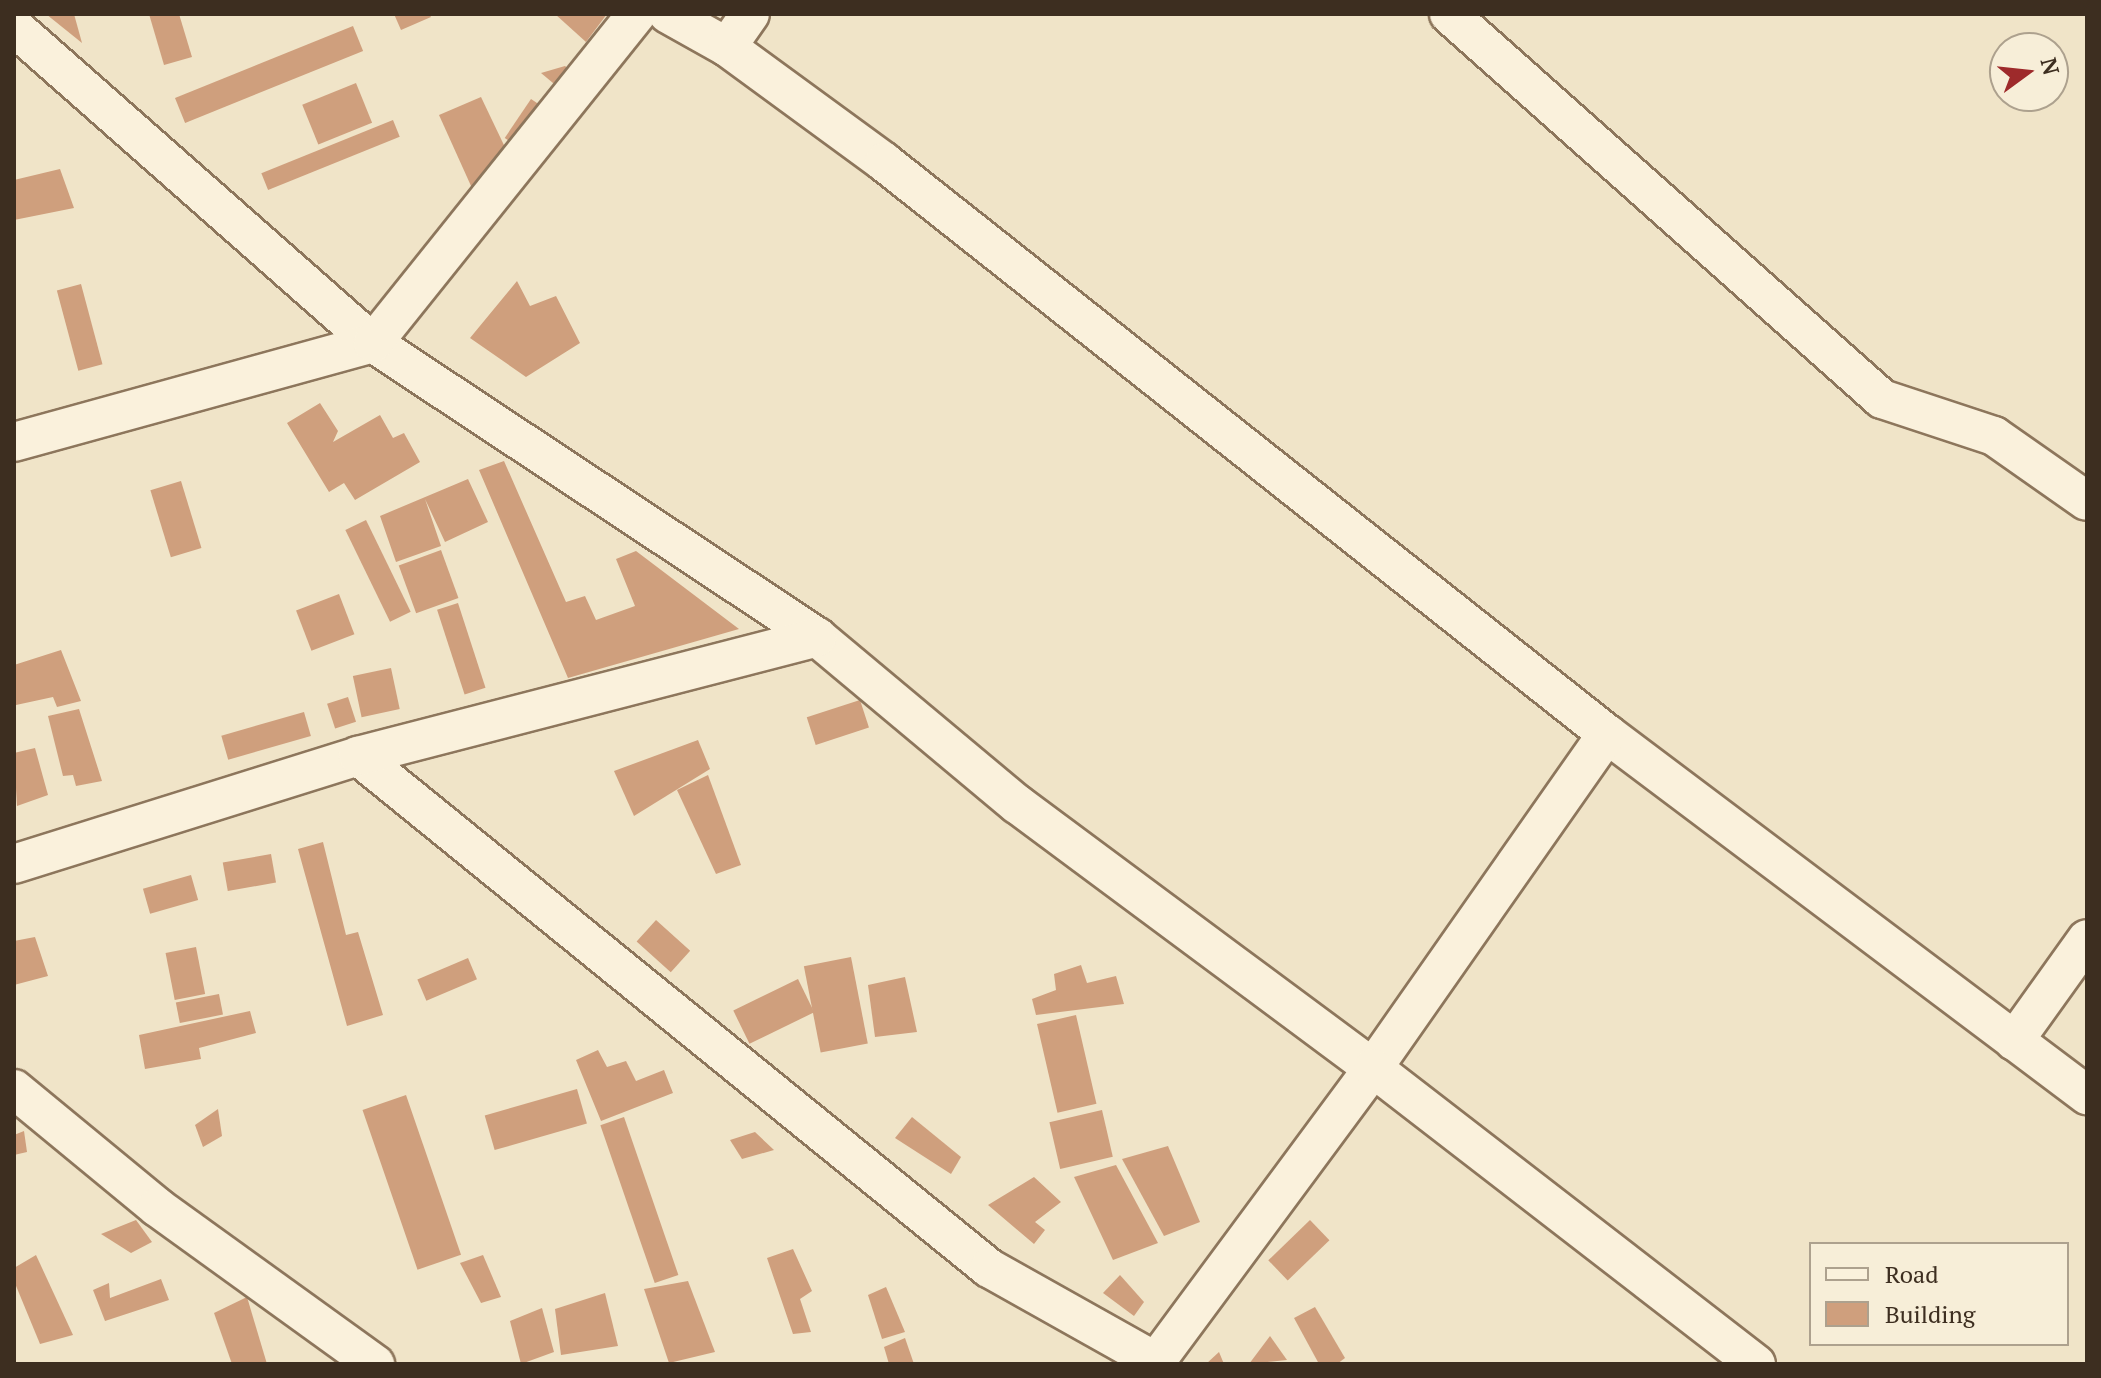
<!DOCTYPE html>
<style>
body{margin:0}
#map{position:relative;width:2101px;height:1378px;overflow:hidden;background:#f0e4c8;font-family:"PT Serif",serif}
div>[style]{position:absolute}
.building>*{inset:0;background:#cf9f7d;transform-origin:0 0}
.roads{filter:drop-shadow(2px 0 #8d765c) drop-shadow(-2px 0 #8d765c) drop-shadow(0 2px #8d765c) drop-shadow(0 -2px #8d765c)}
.street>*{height:38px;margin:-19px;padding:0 19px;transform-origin:19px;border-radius:19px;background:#faf1dc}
span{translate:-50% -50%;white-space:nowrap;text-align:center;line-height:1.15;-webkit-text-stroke:6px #f7eed8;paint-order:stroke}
.frame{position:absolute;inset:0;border:16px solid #3d2e20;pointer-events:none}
.legend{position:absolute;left:1809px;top:1242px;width:260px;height:104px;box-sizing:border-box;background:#f7eed8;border:2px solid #ada18e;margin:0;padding:10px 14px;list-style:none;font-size:24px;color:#3d2e20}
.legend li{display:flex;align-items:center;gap:16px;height:40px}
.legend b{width:40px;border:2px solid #ada18e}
.north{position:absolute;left:1989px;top:32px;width:80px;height:80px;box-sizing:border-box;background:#f7eed8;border:2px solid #ada18e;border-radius:50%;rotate:75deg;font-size:22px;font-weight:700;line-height:32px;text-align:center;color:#3d2e20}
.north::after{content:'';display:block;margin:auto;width:28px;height:36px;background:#9e2a2b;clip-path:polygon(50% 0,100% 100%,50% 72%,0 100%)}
</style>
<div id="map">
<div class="building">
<i style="clip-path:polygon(46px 14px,74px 14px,82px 43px)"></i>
<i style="clip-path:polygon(149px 14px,179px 14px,192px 57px,164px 65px)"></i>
<i style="clip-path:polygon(394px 14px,429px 14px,431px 17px,401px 30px)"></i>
<i style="clip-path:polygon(555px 14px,607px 14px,586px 42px)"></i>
<i style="left:353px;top:26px;width:27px;height:192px;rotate:68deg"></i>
<i style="clip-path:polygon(565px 66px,574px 73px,559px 88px,541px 73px)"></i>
<i style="left:356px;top:83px;width:43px;height:58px;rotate:68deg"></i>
<i style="clip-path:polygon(481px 97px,512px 162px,476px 197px,439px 115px)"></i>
<i style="left:531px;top:99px;width:18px;height:47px;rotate:34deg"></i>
<i style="left:393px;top:120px;width:18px;height:142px;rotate:68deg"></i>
<i style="clip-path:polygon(60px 169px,74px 208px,14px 220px,14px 180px)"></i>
<i style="clip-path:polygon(517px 281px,530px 306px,556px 296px,580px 343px,526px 377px,470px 338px)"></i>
<i style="left:81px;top:284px;width:83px;height:25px;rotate:75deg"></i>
<i style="clip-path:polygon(320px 403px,338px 431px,333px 442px,380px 415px,393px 438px,404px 433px,420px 462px,355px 500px,344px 483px,329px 492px,287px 423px)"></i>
<i style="clip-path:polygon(504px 461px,566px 602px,585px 596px,596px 620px,635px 606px,616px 559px,636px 551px,739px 629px,568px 678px,479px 470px)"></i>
<i style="clip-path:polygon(468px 479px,488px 522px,445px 542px,425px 499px,441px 546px,396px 562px,380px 516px)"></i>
<i style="left:181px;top:481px;width:70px;height:32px;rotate:73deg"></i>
<i style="left:366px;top:520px;width:102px;height:23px;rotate:64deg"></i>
<i style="left:441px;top:550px;width:51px;height:45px;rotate:70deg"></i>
<i style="left:339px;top:594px;width:43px;height:46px;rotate:69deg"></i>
<i style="left:458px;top:603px;width:89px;height:22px;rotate:72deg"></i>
<i style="clip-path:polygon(61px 650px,81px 701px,57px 707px,53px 697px,16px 705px,14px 716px,14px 665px)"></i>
<i style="left:391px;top:668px;width:42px;height:39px;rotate:78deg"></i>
<i style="left:348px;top:697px;width:26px;height:22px;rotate:72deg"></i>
<i style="left:860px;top:700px;width:29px;height:56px;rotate:72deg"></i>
<i style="clip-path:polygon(79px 709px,102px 781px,76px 786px,73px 775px,63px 776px,48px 716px)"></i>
<i style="left:304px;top:712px;width:25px;height:86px;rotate:74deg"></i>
<i style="clip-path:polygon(698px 740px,710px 769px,634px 816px,614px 771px)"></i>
<i style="clip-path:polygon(35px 748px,48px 795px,17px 806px,14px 753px)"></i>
<i style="clip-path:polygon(708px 775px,741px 865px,716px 874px,677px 790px)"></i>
<i style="clip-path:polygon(323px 842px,346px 935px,358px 932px,383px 1015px,347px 1026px,298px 849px)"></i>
<i style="left:271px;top:854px;width:29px;height:49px;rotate:80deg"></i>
<i style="left:191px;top:875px;width:26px;height:50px;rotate:74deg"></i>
<i style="left:656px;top:920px;width:46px;height:29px;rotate:42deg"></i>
<i style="clip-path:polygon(35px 937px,48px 976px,14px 985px,14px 941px)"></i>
<i style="left:196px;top:947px;width:48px;height:31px;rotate:79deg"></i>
<i style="left:851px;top:957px;width:88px;height:48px;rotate:79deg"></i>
<i style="left:468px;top:958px;width:23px;height:55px;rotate:67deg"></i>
<i style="clip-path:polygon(1081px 965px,1087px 983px,1116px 976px,1124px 1004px,1036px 1015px,1032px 999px,1056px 990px,1054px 974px)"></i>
<i style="clip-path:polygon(905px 977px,917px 1032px,875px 1037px,868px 985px)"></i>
<i style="left:798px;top:979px;width:37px;height:72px;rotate:64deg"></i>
<i style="left:219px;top:994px;width:21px;height:44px;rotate:79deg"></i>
<i style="clip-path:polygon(250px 1011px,256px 1033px,199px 1048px,201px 1059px,145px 1069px,139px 1035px)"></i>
<i style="left:1076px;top:1015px;width:91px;height:40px;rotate:77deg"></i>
<i style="clip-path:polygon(598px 1050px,607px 1067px,626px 1061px,636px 1081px,664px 1070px,673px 1093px,601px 1121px,576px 1060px)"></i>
<i style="left:577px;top:1089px;width:36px;height:96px;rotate:74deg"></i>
<i style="left:406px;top:1095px;width:169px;height:46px;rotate:71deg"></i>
<i style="clip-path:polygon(218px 1109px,222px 1136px,203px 1147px,195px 1125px)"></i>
<i style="left:1102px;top:1110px;width:48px;height:54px;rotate:77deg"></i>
<i style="left:624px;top:1117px;width:167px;height:25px;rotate:71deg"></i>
<i style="clip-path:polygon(912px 1117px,961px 1157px,951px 1174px,895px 1138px)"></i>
<i style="clip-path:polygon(24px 1131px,27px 1152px,14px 1155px,14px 1135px)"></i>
<i style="clip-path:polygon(755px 1132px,774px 1150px,742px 1159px,730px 1140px)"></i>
<i style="clip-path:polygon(1168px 1146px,1200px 1222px,1164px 1236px,1122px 1159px)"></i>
<i style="clip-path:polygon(1116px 1165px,1158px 1243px,1113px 1260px,1074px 1177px)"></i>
<i style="clip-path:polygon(1034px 1177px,1061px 1202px,1035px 1222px,1045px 1230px,1034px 1244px,988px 1205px)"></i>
<i style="clip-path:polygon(136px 1220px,152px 1242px,131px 1253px,101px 1234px)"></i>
<i style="left:1310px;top:1220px;width:28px;height:58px;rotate:46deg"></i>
<i style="clip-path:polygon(793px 1249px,812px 1291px,800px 1299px,811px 1332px,793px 1334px,767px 1258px)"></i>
<i style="clip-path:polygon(36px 1255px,73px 1335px,40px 1344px,14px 1281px,14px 1268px)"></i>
<i style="clip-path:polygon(483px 1255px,501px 1297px,481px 1303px,460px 1263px)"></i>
<i style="clip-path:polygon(1120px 1275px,1144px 1302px,1134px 1316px,1103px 1293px)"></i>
<i style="clip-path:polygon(161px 1279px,169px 1300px,105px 1321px,93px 1290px,109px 1283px,110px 1298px)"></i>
<i style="clip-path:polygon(688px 1281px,715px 1352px,669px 1363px,644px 1289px)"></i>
<i style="clip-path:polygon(886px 1287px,905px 1332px,882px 1339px,868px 1295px)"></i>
<i style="clip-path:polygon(605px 1293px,618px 1346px,561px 1355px,555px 1309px)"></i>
<i style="clip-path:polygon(247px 1297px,267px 1364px,232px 1364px,214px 1313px)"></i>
<i style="clip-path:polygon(1315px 1307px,1345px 1358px,1337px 1364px,1319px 1364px,1294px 1318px)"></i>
<i style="clip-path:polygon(542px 1308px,554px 1352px,521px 1364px,510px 1321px)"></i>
<i style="clip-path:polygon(1270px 1336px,1287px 1360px,1249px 1364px)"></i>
<i style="clip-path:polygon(905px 1338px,914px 1364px,889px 1364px,884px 1347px)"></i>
<i style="clip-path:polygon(1219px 1352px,1224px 1364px,1206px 1364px)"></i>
</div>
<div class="roads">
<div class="street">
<i style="left:668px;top:14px;width:68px;rotate:29.2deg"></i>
<i style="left:727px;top:47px;width:195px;rotate:36.2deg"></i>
<i style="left:884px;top:162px;width:922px;rotate:38.35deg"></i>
<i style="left:1607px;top:734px;width:601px;rotate:36.95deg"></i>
<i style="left:1449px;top:14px;width:579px;rotate:41.64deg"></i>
<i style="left:1882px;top:399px;width:118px;rotate:18.3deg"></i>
<i style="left:1994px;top:436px;width:113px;rotate:35deg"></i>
<i style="left:14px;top:27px;width:478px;rotate:41.4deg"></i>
<i style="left:373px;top:343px;width:533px;rotate:33.51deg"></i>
<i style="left:817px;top:637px;width:261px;rotate:39.9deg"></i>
<i style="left:1017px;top:804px;width:443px;rotate:36.6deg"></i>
<i style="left:1373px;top:1068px;width:408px;rotate:-55deg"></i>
<i style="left:727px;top:47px;width:40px;rotate:-55.1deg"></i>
<i style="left:14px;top:442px;width:372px;rotate:-15.4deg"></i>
<i style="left:373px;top:343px;width:422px;rotate:-51.3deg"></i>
<i style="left:358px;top:756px;width:813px;rotate:39.06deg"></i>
<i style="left:989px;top:1268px;width:196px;rotate:29.3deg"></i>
<i style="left:14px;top:864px;width:361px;rotate:-17.4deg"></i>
<i style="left:358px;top:756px;width:474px;rotate:-14.5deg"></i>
<i style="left:2014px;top:1041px;width:125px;rotate:-54.4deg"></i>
<i style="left:14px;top:1089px;width:185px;rotate:39.5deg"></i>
<i style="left:157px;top:1207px;width:269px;rotate:35.8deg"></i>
<i style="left:1154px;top:1364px;width:368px;rotate:-53.5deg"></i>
<i style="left:1373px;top:1068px;width:484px;rotate:37.7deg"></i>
</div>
</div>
<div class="frame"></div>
<ul class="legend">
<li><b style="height:10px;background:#faf1dc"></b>Road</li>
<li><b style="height:22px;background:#cf9f7d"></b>Building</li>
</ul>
<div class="north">N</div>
</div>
